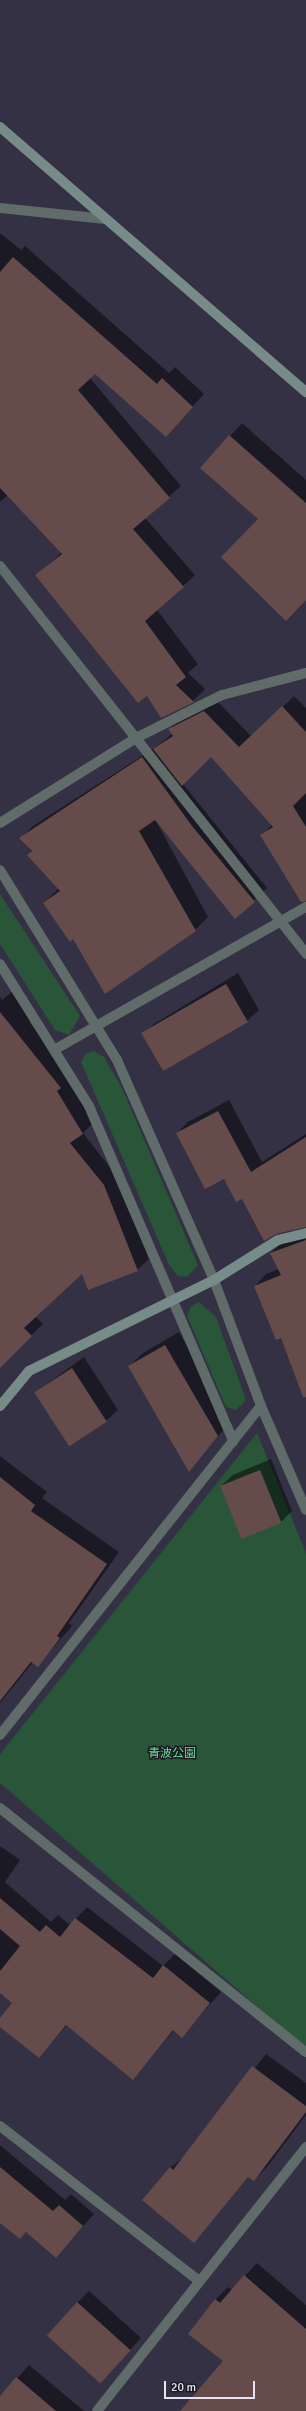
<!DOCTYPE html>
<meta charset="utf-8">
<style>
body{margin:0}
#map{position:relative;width:306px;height:2411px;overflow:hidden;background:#343144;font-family:Signika,"Noto Sans JP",sans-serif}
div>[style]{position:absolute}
.green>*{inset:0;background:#295539}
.shadow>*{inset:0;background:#0007}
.building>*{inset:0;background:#654c4a;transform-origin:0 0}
.street>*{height:10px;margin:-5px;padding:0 5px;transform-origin:5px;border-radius:5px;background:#5f6c6a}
.secondary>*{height:10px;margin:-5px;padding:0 5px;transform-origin:5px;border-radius:5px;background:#778b88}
span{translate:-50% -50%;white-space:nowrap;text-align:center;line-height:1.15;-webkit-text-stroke:3px #1b1a23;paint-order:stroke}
.park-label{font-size:12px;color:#6cdb96}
.scale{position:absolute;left:164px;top:2381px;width:91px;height:18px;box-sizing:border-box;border:2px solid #e6e5f1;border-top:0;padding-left:5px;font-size:12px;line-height:14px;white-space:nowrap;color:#e6e5f1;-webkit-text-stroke:3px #1b1a23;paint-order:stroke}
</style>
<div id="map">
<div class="green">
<i style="clip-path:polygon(0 894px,80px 1016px,69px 1035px,55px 1030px,0 944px)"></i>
<i style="clip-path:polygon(94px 1051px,104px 1057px,122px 1088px,198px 1265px,187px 1277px,178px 1276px,169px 1265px,81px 1062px,86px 1053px)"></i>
<i style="clip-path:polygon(199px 1302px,216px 1317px,246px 1400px,236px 1410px,226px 1407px,187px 1316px,191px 1306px)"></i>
<i style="clip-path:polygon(257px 1433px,306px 1553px,306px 2049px,0 1783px,0 1754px)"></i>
</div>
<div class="shadow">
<i style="clip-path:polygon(0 233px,21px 250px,25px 246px,169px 373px,175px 367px,204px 394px,166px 436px,95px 373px,90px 378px,181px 486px,145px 518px,195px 575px,157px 610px,198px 664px,188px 673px,205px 689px,193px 701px,161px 717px,147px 694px,37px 575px,62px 552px,8px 495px,0 502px)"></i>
<i style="clip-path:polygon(242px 423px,306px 480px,306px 599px,260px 519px,201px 468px)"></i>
<i style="clip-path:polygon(294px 696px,306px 708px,306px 895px,262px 835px,272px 825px,211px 756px,183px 784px,267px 888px,235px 917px,155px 819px,208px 917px,195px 930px,73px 938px,44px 903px,59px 888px,21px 838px,33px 826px,156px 747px,172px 734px,169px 729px,181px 718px,216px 700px,252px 737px)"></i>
<i style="clip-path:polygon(238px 973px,259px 1010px,247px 1021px,143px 1035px,154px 1024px)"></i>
<i style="clip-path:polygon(14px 990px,36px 1017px,30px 1023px,72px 1075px,94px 1122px,83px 1133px,115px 1174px,149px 1259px,137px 1270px,82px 1272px,35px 1316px,43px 1324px,0 1365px,0 997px,2px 1000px)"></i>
<i style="clip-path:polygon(229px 1100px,262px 1162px,306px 1134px,306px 1216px,242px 1198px,177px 1133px,188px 1122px)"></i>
<i style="clip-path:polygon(306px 1237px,306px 1389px,255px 1286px,266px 1274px,279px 1269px,271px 1253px,282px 1242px)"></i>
<i style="clip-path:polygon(179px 1332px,231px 1421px,189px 1470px,129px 1366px,143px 1353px)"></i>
<i style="clip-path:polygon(84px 1357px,118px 1410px,106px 1421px,35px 1393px)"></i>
<i style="clip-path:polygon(0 1456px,47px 1492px,42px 1498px,119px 1552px,69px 1623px,72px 1626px,38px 1665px,33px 1662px,0 1703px)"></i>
<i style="clip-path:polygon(271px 1459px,292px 1511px,281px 1522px,242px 1538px,221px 1486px,233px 1475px)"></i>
<i style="clip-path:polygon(0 1846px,20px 1860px,5px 1882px,51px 1922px,58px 1915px,70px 1925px,87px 1907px,163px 1966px,175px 1954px,221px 1992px,182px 2036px,174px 2030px,133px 2079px,67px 2025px,39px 2057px,0 2025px,0 2019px,14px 2003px,0 1992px)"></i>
<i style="clip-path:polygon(266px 2054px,306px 2083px,306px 2115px,267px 2167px,254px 2180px,249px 2176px,193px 2241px,170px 2168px,185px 2156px)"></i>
<i style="clip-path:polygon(0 2145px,65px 2200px,71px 2194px,94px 2214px,55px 2257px,27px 2232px,20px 2238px,0 2222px)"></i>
<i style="clip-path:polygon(257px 2263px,306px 2305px,306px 2411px,182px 2411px,224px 2361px,189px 2334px,216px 2299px,228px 2287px,232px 2290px)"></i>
<i style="clip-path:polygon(89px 2291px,141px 2338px,101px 2382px,77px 2303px)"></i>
<i style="clip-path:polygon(29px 2365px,84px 2411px,0 2411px,0 2398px)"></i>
</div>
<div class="building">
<i style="clip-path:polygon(13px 257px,157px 384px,162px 378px,193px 407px,166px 437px,95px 374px,78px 390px,170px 498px,133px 529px,184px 587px,145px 621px,186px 677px,176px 685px,194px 702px,161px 718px,147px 696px,138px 703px,35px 575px,62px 554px,0 488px,0 272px)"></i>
<i style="clip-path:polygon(229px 435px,306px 503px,306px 600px,286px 621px,221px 557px,258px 519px,200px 468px)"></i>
<i style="clip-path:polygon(282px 706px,306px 732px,306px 793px,293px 806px,306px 827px,306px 901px,301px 902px,260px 835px,273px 827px,211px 757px,182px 786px,153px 749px,173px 736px,168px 729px,204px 711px,239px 747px)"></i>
<i style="clip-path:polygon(142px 757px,192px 826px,255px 902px,235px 919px,155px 820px,139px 831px,196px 931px,105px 994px,73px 939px,70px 942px,43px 903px,60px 891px,27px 855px,32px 851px,19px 838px)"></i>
<i style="left:226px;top:984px;width:44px;height:98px;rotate:60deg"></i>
<i style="clip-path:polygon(0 1012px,61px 1088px,57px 1091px,83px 1134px,70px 1143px,104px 1185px,138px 1271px,88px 1290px,82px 1274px,24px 1328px,32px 1336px,0 1368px)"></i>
<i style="clip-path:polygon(218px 1111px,251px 1172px,306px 1137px,306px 1227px,276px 1234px,264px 1241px,242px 1199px,236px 1202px,224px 1179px,205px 1189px,176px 1133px)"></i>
<i style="clip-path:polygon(306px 1240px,306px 1397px,303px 1397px,281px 1338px,276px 1340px,254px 1286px,281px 1275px,270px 1253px)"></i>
<i style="clip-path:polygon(165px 1345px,218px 1436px,189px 1472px,128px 1366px)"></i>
<i style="left:72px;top:1368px;width:64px;height:45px;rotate:57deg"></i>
<i style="left:260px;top:1470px;width:57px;height:43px;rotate:68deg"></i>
<i style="clip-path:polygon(0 1477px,35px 1505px,31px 1511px,107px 1564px,57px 1636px,60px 1638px,38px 1667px,31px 1662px,0 1701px)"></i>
<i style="clip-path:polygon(0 1898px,40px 1932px,46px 1925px,60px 1937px,75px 1918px,153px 1978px,163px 1965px,210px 2003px,182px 2038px,173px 2030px,133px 2080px,66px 2025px,39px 2058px,0 2027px,0 2018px,12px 2003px,0 1993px,0 1971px,20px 1946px,0 1929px)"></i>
<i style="clip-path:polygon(252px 2066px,306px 2106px,306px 2112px,254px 2181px,248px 2177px,194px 2243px,142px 2200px,170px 2167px,173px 2170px)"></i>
<i style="clip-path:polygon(0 2167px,53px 2211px,59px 2205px,83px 2226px,56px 2258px,26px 2232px,20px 2239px,0 2223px)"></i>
<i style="clip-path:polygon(244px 2275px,306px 2329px,306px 2411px,180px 2411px,223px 2361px,188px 2334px,215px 2299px,220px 2303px)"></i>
<i style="left:77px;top:2302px;width:72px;height:45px;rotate:42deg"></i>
<i style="clip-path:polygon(16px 2377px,56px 2411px,0 2411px,0 2396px)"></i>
</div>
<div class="street">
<i style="left:0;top:208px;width:106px;rotate:6deg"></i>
<i style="left:0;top:566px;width:494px;rotate:51.7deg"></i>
<i style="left:0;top:823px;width:160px;rotate:-32deg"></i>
<i style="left:136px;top:738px;width:96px;rotate:-26.6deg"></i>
<i style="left:222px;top:695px;width:87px;rotate:-14.7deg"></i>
<i style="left:0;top:870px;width:223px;rotate:58.4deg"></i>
<i style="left:117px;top:1060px;width:240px;rotate:66.2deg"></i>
<i style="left:214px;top:1280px;width:134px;rotate:69.5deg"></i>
<i style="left:261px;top:1406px;width:113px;rotate:66.6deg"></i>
<i style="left:0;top:964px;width:168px;rotate:57.9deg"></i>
<i style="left:89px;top:1106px;width:365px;rotate:66.7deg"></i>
<i style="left:54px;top:1050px;width:290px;rotate:-29.6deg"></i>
<i style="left:0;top:1735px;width:420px;rotate:-51.6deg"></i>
<i style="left:0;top:1808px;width:391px;rotate:38.6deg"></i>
<i style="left:0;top:2126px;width:252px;rotate:37.9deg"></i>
<i style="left:97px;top:2411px;width:337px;rotate:-51.6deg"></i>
</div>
<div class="secondary">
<i style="left:0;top:127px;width:405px;rotate:40.9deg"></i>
<i style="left:0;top:1406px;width:45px;rotate:-50.4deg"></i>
<i style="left:29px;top:1371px;width:206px;rotate:-26.2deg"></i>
<i style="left:214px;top:1280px;width:75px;rotate:-32deg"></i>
<i style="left:278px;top:1240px;width:29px;rotate:-14deg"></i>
</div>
<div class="park-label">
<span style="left:172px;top:1754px">青波公園</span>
</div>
<div class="scale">20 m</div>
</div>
